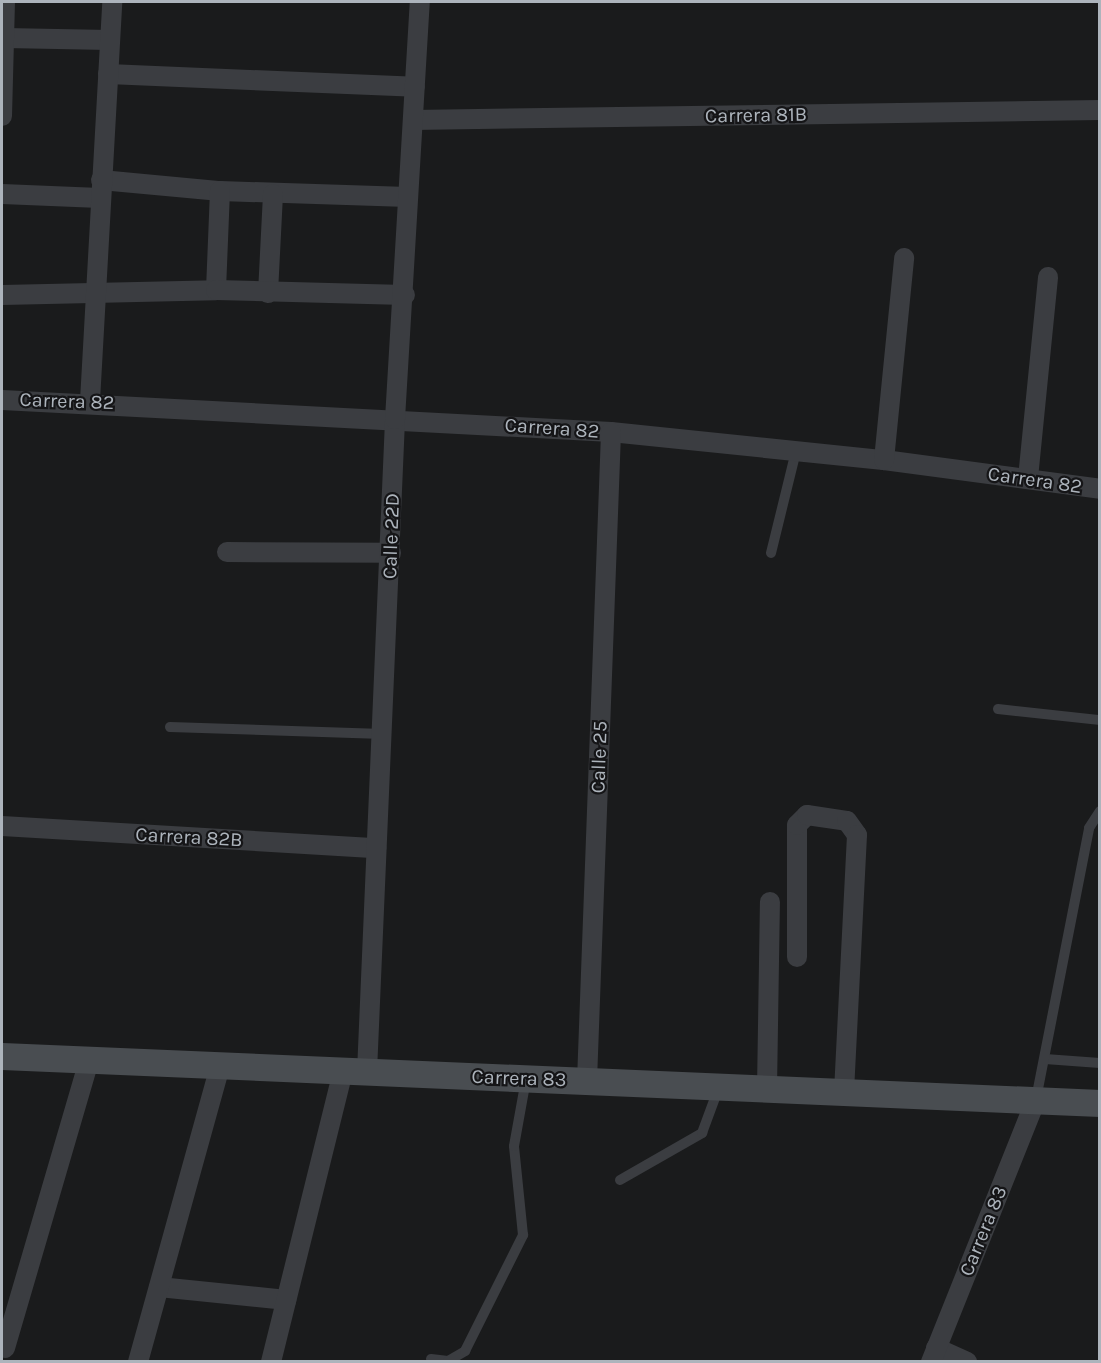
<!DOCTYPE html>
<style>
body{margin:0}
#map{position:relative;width:1101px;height:1363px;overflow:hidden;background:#1a1b1c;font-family:Karla,sans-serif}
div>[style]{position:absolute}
.lane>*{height:10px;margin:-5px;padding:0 5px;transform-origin:5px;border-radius:5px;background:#3b3d41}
.street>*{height:20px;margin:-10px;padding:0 10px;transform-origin:10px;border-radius:10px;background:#3b3d41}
.secondary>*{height:27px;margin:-13.5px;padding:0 13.5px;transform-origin:13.5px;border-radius:13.5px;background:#494d51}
span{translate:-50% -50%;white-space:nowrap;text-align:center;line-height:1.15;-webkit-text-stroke:4.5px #151517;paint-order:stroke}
.street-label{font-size:20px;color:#adb4bc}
.frame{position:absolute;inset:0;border:3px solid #adb4bc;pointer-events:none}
</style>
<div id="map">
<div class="lane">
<i style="left:771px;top:553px;width:105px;rotate:-76.2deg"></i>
<i style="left:998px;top:709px;width:103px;rotate:6.2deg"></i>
<i style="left:170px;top:727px;width:213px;rotate:1.9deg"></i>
<i style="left:1045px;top:1059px;width:55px;rotate:4.2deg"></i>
<i style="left:1036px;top:1099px;width:276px;rotate:-78.9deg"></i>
<i style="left:1089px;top:828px;width:20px;rotate:-57deg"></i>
<i style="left:620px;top:1180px;width:95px;rotate:-29.8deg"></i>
<i style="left:702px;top:1133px;width:49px;rotate:-69.7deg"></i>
<i style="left:431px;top:1359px;width:17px;rotate:7deg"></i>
<i style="left:448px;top:1361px;width:20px;rotate:-30deg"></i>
<i style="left:465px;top:1351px;width:130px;rotate:-63.4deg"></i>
<i style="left:523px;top:1235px;width:89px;rotate:-95.8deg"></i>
<i style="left:514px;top:1146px;width:68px;rotate:-79.8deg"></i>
</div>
<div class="street">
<i style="left:5px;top:38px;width:104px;rotate:1.1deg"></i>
<i style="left:108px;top:74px;width:307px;rotate:2.4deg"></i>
<i style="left:2px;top:116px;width:114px;rotate:-88.5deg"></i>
<i style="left:413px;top:120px;width:687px;rotate:-0.83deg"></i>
<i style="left:101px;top:180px;width:120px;rotate:5.3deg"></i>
<i style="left:220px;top:191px;width:188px;rotate:1.8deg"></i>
<i style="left:2px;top:194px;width:98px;rotate:2.3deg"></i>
<i style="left:216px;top:290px;width:99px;rotate:-87.7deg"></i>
<i style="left:268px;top:293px;width:99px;rotate:-87.1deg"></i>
<i style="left:2px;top:295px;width:214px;rotate:-1.3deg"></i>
<i style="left:216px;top:290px;width:189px;rotate:1.5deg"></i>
<i style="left:2px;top:400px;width:610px;rotate:3.01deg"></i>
<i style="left:611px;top:432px;width:274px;rotate:5.9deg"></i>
<i style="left:884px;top:460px;width:218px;rotate:7.6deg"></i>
<i style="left:90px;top:401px;width:400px;rotate:-86.8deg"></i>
<i style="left:884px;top:460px;width:203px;rotate:-84.3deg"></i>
<i style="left:1028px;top:478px;width:202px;rotate:-84.3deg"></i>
<i style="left:227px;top:552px;width:164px;rotate:0.3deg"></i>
<i style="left:2px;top:826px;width:375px;rotate:3.4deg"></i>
<i style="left:797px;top:957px;width:132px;rotate:-90deg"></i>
<i style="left:797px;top:825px;width:14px;rotate:-45deg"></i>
<i style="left:807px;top:815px;width:40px;rotate:8.5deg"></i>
<i style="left:847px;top:821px;width:17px;rotate:54deg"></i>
<i style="left:857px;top:835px;width:257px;rotate:92.9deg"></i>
<i style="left:367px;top:1072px;width:654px;rotate:-87.54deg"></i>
<i style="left:395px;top:419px;width:418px;rotate:-86.6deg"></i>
<i style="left:587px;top:1081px;width:649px;rotate:-87.88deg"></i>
<i style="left:767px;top:1089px;width:187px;rotate:-89.1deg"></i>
<i style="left:159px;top:1287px;width:128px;rotate:5.8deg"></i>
<i style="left:5px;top:1348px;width:300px;rotate:-73.7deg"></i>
<i style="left:936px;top:1348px;width:34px;rotate:24deg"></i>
<i style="left:138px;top:1362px;width:307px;rotate:-74.5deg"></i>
<i style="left:271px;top:1362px;width:300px;rotate:-76.1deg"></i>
<i style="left:931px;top:1362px;width:282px;rotate:-68.2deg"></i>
</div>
<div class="secondary">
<i style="left:2px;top:1056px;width:1099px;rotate:2.45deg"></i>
</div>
<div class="street-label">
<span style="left:756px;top:115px;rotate:-1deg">Carrera 81B</span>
<span style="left:67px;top:401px;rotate:2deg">Carrera 82</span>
<span style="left:552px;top:428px;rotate:4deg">Carrera 82</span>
<span style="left:1035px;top:480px;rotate:8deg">Carrera 82</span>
<span style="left:391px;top:536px;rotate:-88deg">Calle 22D</span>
<span style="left:599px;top:757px;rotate:-88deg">Calle 25</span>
<span style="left:189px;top:837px;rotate:3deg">Carrera 82B</span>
<span style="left:519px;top:1078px;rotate:2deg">Carrera 83</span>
<span style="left:983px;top:1231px;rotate:-68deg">Carrera 83</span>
</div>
<div class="frame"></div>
</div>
